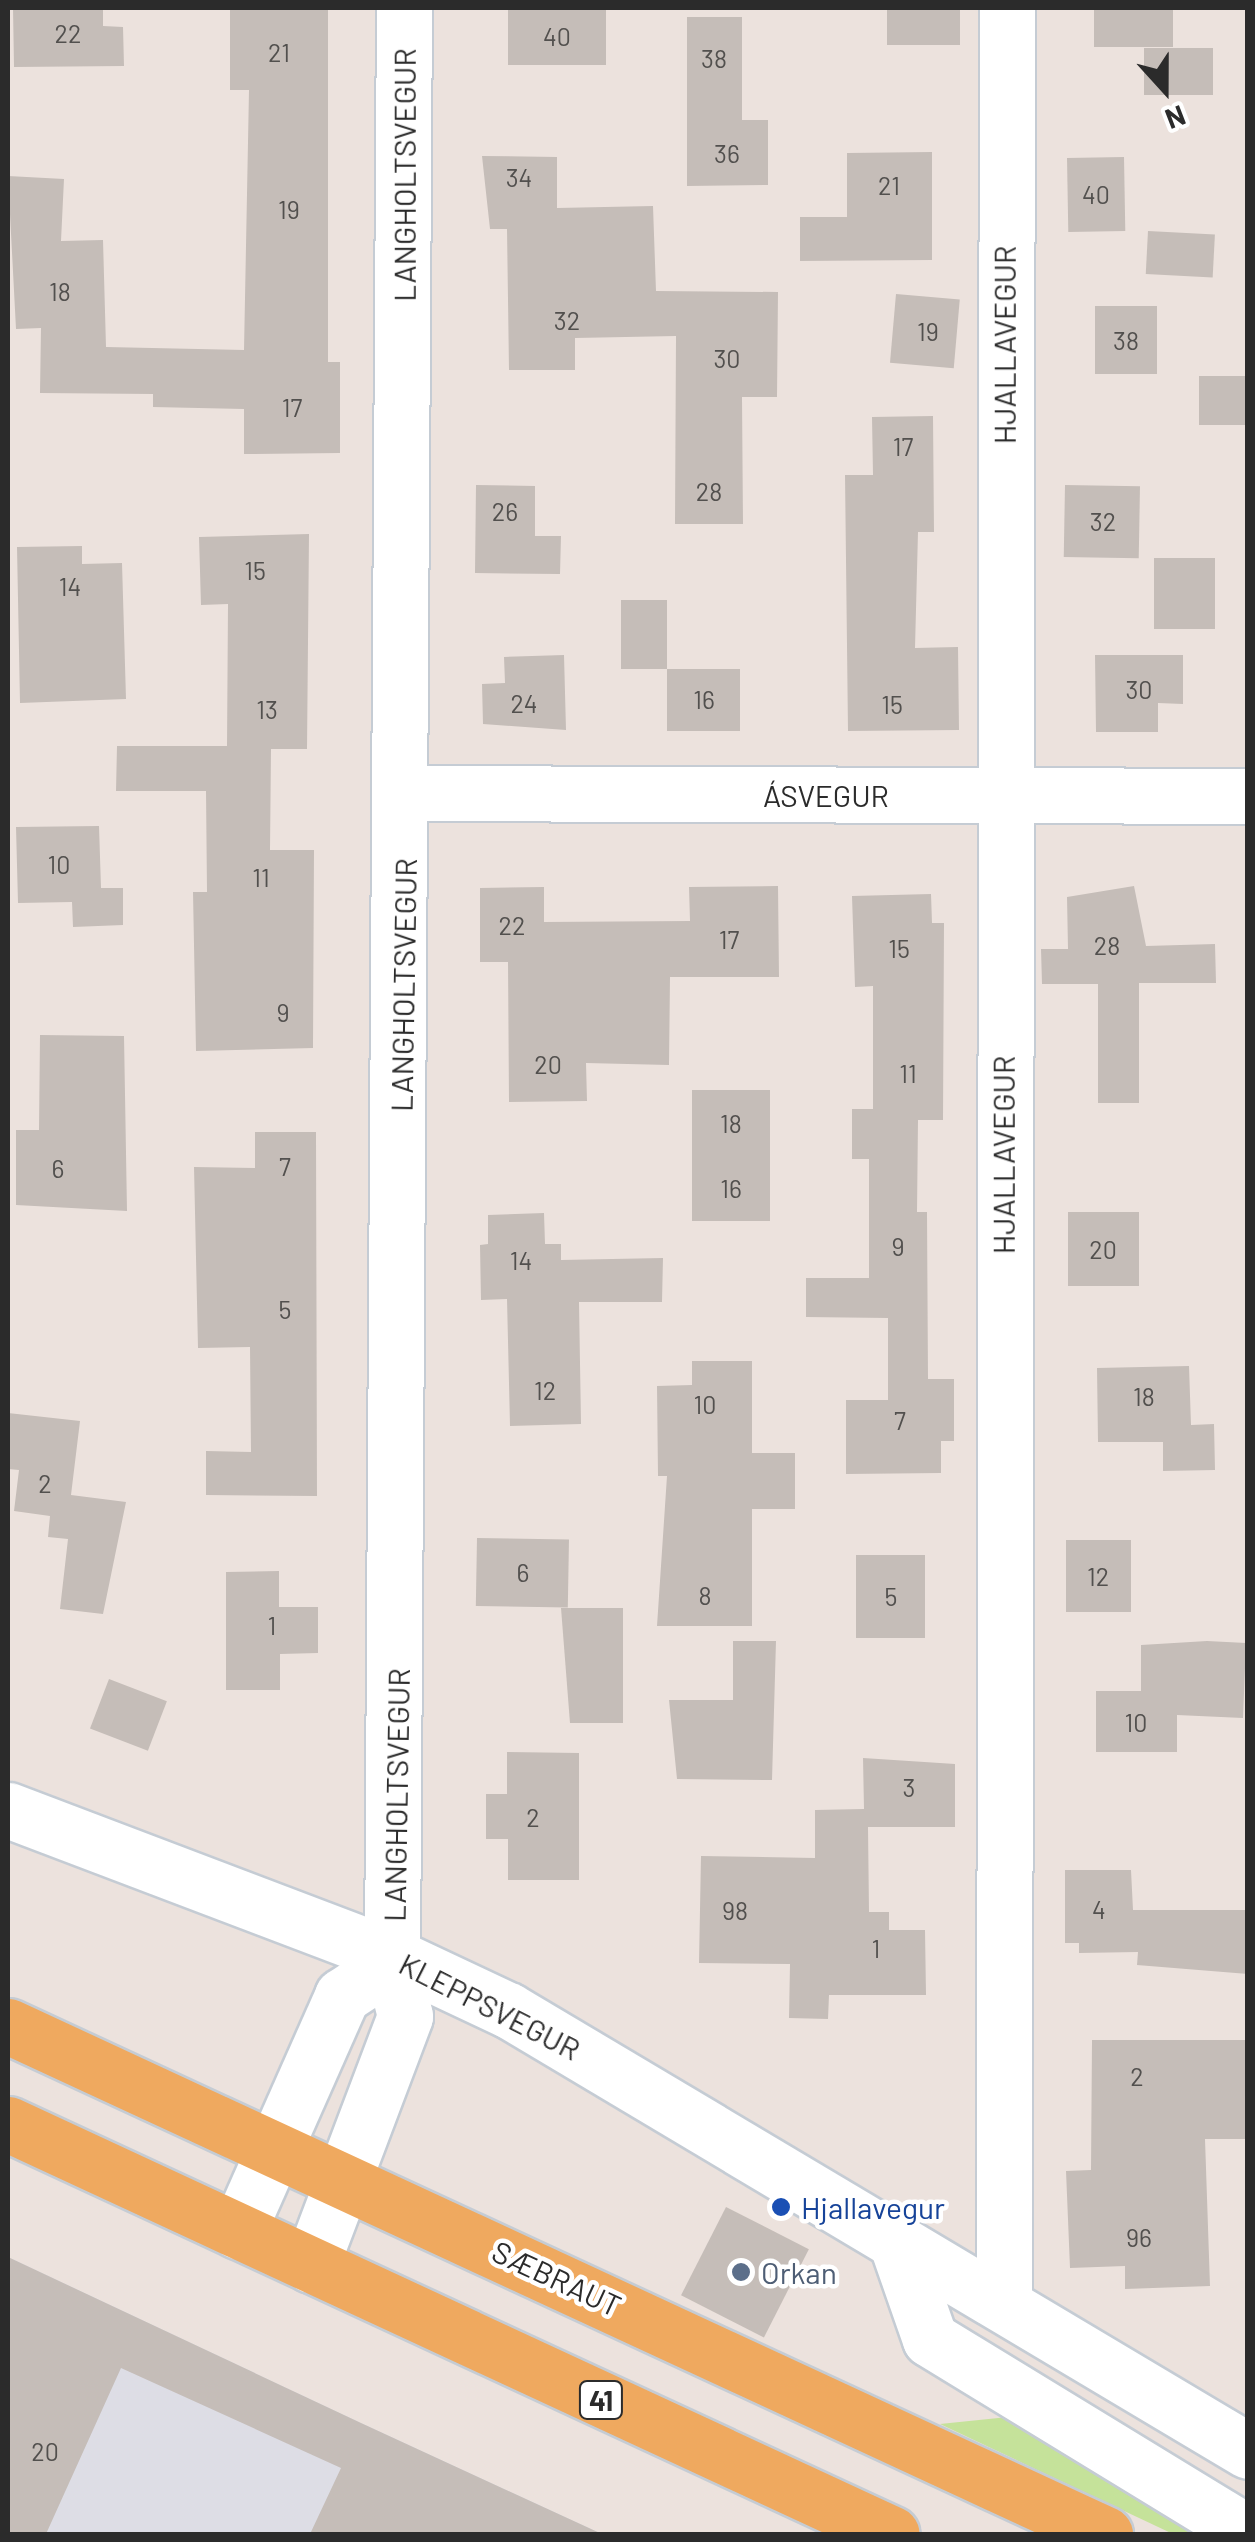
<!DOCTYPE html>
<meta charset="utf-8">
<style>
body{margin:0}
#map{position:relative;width:1255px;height:2542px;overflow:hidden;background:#ece2dd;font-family:Barlow,sans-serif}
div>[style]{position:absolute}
.industrial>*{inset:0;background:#dddde5}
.green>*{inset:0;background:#c5e29a}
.building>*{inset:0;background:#c5bdb8;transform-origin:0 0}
.roads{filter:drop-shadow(2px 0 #c5ccd4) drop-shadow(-2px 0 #c5ccd4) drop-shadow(0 2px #c5ccd4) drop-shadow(0 -2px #c5ccd4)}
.minor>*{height:55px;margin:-27.5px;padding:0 27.5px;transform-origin:27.5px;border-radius:27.5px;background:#fff}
.major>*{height:55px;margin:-27.5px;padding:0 27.5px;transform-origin:27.5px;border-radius:27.5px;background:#efa95f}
.dots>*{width:28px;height:28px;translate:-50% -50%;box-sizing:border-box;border:5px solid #fff;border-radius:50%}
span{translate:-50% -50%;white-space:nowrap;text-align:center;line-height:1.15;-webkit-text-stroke:9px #fff;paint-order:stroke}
.number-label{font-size:25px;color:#52504e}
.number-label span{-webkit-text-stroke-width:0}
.shield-label span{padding:2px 8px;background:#fff;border:2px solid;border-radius:8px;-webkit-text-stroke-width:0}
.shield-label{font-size:28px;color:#2b2b2b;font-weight:700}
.street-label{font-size:30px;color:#2b2b2b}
.transit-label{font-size:30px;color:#164399}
.left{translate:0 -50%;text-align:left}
.service-label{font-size:30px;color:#4e5e75}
.frame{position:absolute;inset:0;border:10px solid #2b2b2b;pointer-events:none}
.north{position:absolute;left:1115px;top:40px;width:100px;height:100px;-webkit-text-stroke:8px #fff;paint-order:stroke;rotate:159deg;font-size:28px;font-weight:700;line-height:40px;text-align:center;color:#2b2b2b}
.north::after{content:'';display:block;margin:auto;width:35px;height:45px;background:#2b2b2b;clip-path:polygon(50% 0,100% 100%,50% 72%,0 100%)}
</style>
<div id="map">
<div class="industrial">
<i style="clip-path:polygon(8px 2257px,361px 2423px,602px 2534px,8px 2534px)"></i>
</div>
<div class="green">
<i style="clip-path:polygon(1008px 2417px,1212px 2534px,1173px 2534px,940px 2424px)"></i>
</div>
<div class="building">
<i style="clip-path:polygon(13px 8px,103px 8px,103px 26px,123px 27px,124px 66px,14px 67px)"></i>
<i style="clip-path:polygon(230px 8px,328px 8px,328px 362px,340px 362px,340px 453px,244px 454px,244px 409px,153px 407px,153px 394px,40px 393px,41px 328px,16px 329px,8px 176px,64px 179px,61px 241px,103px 240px,106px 347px,244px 350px,249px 90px,230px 90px)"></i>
<i style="left:508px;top:8px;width:98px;height:57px"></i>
<i style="left:887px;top:8px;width:73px;height:37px"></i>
<i style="left:1094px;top:8px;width:79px;height:39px"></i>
<i style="clip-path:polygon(687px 17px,742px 17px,742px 120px,768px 120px,768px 185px,687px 186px)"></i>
<i style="left:1144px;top:48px;width:69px;height:47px"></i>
<i style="clip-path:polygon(932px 152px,932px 260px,800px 261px,800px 217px,847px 217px,847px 153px)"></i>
<i style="clip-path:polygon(482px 156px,557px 157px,557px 208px,653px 206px,656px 291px,778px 292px,777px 397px,742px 397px,743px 524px,675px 524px,676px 336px,575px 338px,575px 370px,509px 370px,507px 229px,490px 229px)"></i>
<i style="left:1124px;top:157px;width:74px;height:57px;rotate:89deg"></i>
<i style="left:1148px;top:231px;width:67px;height:43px;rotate:3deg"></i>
<i style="left:896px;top:294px;width:64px;height:69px;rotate:5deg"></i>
<i style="left:1095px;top:306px;width:62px;height:68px"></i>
<i style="left:1199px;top:376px;width:49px;height:49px"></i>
<i style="clip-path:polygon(933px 416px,934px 532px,918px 532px,915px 648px,958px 647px,959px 730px,848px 731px,845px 475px,873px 475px,872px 417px)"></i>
<i style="clip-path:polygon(476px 485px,535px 486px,535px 536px,561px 536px,560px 574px,475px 573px)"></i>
<i style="left:1065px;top:485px;width:75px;height:72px;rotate:1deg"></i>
<i style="clip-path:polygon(309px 534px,307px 749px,271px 749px,270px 850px,314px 850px,313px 1048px,196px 1051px,193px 892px,207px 892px,206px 791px,116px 791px,117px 746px,227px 746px,228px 604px,201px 605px,199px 537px)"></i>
<i style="clip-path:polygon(82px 546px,82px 564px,122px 563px,126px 699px,20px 703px,17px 547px)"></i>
<i style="left:1154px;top:558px;width:61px;height:71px"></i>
<i style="left:621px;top:600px;width:46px;height:69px"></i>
<i style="clip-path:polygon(564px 655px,566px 730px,483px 724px,482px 684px,505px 683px,504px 657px)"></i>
<i style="clip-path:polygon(1095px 655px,1183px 655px,1183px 704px,1158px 703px,1158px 732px,1096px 732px)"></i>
<i style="left:667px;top:669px;width:73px;height:62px"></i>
<i style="clip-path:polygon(99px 826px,101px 888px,123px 888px,123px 925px,73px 927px,72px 902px,18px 903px,16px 827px)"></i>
<i style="clip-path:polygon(778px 886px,779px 977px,670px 977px,669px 1065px,586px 1063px,587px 1101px,509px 1102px,508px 962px,480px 962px,480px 888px,544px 887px,544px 922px,690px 921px,689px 887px)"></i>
<i style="clip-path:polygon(1134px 886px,1146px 946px,1215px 944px,1216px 983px,1139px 983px,1139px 1103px,1098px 1103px,1098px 984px,1042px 984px,1041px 949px,1068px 949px,1067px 897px)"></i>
<i style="clip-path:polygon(931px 894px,932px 923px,944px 923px,943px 1120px,918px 1120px,917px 1212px,927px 1212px,928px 1379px,954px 1379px,954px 1441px,941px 1441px,941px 1473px,846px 1474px,846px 1400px,888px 1400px,888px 1318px,806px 1317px,806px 1278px,869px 1278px,869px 1159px,852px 1159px,852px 1109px,873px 1109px,873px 986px,855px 987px,852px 896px)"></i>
<i style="clip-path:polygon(40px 1035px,124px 1036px,127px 1211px,16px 1205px,16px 1130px,39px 1130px)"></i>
<i style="left:692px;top:1090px;width:78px;height:131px"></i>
<i style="clip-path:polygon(255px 1132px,316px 1132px,317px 1496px,206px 1495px,206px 1451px,251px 1452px,250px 1347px,198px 1348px,194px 1167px,255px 1168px)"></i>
<i style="left:1068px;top:1212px;width:71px;height:74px"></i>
<i style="clip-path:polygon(544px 1213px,545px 1244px,561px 1244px,561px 1260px,663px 1258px,662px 1302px,579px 1302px,581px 1424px,510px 1426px,507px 1299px,481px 1300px,480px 1245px,488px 1244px,488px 1215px)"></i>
<i style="clip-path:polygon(692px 1361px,752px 1361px,752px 1453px,795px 1453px,795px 1509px,752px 1509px,752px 1626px,657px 1626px,667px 1476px,658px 1476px,657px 1386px,692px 1385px)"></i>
<i style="clip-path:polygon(1189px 1366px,1191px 1425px,1214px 1424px,1215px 1470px,1163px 1471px,1163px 1442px,1098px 1442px,1097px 1368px)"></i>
<i style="clip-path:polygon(8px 1413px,80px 1421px,71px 1495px,126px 1502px,103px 1614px,60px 1609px,68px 1539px,48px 1537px,50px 1516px,14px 1511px,19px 1470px,8px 1469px)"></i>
<i style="left:477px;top:1538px;width:92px;height:68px;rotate:1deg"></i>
<i style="left:1066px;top:1540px;width:65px;height:72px"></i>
<i style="left:856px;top:1555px;width:69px;height:83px"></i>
<i style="clip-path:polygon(279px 1571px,279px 1607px,318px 1607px,318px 1653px,280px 1654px,280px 1690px,226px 1690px,226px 1572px)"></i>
<i style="clip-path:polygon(561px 1608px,623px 1608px,623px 1723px,570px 1723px)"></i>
<i style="clip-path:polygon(733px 1641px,776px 1641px,772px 1780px,677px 1779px,669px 1700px,733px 1700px)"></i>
<i style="clip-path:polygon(1207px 1641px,1246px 1643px,1243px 1718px,1177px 1715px,1177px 1752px,1096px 1752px,1096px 1691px,1141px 1691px,1141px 1645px)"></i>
<i style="left:109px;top:1679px;width:62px;height:53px;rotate:21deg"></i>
<i style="clip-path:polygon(507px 1752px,579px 1753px,579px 1880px,508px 1880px,508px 1839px,486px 1839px,486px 1794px,507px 1794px)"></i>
<i style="clip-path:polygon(863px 1758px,955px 1764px,955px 1827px,868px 1827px,869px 1912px,889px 1912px,889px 1930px,925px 1930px,926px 1995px,829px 1995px,828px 2019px,789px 2018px,790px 1964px,699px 1963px,701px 1856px,815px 1858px,815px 1810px,864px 1809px)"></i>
<i style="clip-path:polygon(1065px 1870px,1131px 1870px,1133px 1910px,1248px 1910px,1248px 1974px,1137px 1965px,1138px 1952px,1079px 1953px,1079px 1943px,1065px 1943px)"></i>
<i style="clip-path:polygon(1092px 2040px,1248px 2040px,1248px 2139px,1205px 2139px,1210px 2286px,1125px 2289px,1125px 2266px,1070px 2268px,1066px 2171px,1091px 2170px)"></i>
<i style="left:726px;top:2207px;width:93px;height:99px;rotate:27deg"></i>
<i style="clip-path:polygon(8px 2257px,361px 2423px,602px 2534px,310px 2534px,341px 2468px,121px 2368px,46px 2534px,8px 2534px)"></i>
</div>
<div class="roads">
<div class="minor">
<i style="left:405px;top:793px;width:843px;rotate:0.2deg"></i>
<i style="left:8px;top:1810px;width:412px;rotate:20.8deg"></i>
<i style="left:393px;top:1956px;width:127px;rotate:25.2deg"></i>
<i style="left:508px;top:2010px;width:861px;rotate:30.79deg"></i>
<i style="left:238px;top:2231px;width:257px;rotate:-66.1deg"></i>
<i style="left:342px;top:1996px;width:60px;rotate:-33.4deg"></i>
<i style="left:893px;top:2233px;width:112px;rotate:70.8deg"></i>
<i style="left:930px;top:2339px;width:373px;rotate:31.4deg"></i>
<i style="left:311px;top:2265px;width:266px;rotate:-69.3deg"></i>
<i style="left:405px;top:2016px;width:55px;rotate:-103.8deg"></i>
<i style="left:392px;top:1963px;width:1955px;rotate:-89.65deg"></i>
<i style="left:1004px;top:2302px;width:2294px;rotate:-89.93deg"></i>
</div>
<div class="major">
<i style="left:8px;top:2026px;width:1209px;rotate:24.85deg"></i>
<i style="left:8px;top:2124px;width:974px;rotate:24.88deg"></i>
</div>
</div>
<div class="dots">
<i style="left:781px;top:2207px;background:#1a4fb4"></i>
<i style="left:741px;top:2272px;background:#5c6f8a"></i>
</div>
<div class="number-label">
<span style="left:68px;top:33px">22</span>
<span style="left:557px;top:36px">40</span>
<span style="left:279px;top:52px">21</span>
<span style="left:714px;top:58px">38</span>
<span style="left:727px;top:153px">36</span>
<span style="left:519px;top:177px">34</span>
<span style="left:889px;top:185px">21</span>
<span style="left:1096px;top:194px">40</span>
<span style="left:289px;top:209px">19</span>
<span style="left:60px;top:291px">18</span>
<span style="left:567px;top:320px">32</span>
<span style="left:928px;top:331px">19</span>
<span style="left:1126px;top:340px">38</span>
<span style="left:727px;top:358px">30</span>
<span style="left:292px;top:407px">17</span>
<span style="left:903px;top:446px">17</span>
<span style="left:709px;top:491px">28</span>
<span style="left:505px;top:511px">26</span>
<span style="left:1103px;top:521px">32</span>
<span style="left:255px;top:570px">15</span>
<span style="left:70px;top:586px">14</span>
<span style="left:1139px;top:689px">30</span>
<span style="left:704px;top:699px">16</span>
<span style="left:524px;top:703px">24</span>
<span style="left:892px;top:704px">15</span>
<span style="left:267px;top:709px">13</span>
<span style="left:59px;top:864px">10</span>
<span style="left:261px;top:877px">11</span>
<span style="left:512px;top:925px">22</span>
<span style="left:729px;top:939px">17</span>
<span style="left:1107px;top:945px">28</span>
<span style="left:899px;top:948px">15</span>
<span style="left:283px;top:1012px">9</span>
<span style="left:548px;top:1064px">20</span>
<span style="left:908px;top:1073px">11</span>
<span style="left:731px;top:1123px">18</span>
<span style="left:285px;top:1166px">7</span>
<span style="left:58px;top:1168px">6</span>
<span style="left:731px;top:1188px">16</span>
<span style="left:898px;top:1246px">9</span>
<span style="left:1103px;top:1249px">20</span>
<span style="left:521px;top:1260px">14</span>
<span style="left:285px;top:1309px">5</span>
<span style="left:545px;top:1390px">12</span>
<span style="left:1144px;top:1396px">18</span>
<span style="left:705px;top:1404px">10</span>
<span style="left:900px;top:1420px">7</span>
<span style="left:45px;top:1483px">2</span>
<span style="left:523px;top:1572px">6</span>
<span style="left:1098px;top:1576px">12</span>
<span style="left:705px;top:1595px">8</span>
<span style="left:891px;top:1596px">5</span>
<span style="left:272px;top:1625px">1</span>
<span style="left:1136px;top:1722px">10</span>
<span style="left:909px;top:1787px">3</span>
<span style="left:533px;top:1817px">2</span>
<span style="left:1099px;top:1909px">4</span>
<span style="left:735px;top:1910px">98</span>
<span style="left:876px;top:1948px">1</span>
<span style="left:1137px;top:2076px">2</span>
<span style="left:1139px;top:2237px">96</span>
<span style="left:45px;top:2451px">20</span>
</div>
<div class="shield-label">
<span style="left:601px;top:2400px">41</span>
</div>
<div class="street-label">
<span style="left:404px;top:175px;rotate:-90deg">LANGHOLTSVEGUR</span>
<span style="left:1004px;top:345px;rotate:-90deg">HJALLAVEGUR</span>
<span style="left:826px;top:795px">ÁSVEGUR</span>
<span style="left:403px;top:985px;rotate:-89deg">LANGHOLTSVEGUR</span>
<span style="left:1003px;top:1155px;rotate:-90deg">HJALLAVEGUR</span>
<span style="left:396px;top:1795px;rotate:-89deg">LANGHOLTSVEGUR</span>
<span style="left:490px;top:2006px;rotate:27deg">KLEPPSVEGUR</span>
<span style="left:557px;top:2278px;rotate:25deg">SÆBRAUT</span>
</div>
<div class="transit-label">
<span class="left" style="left:801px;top:2207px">Hjallavegur</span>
</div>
<div class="service-label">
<span class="left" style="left:761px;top:2272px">Orkan</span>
</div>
<div class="frame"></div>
<div class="north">N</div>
</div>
